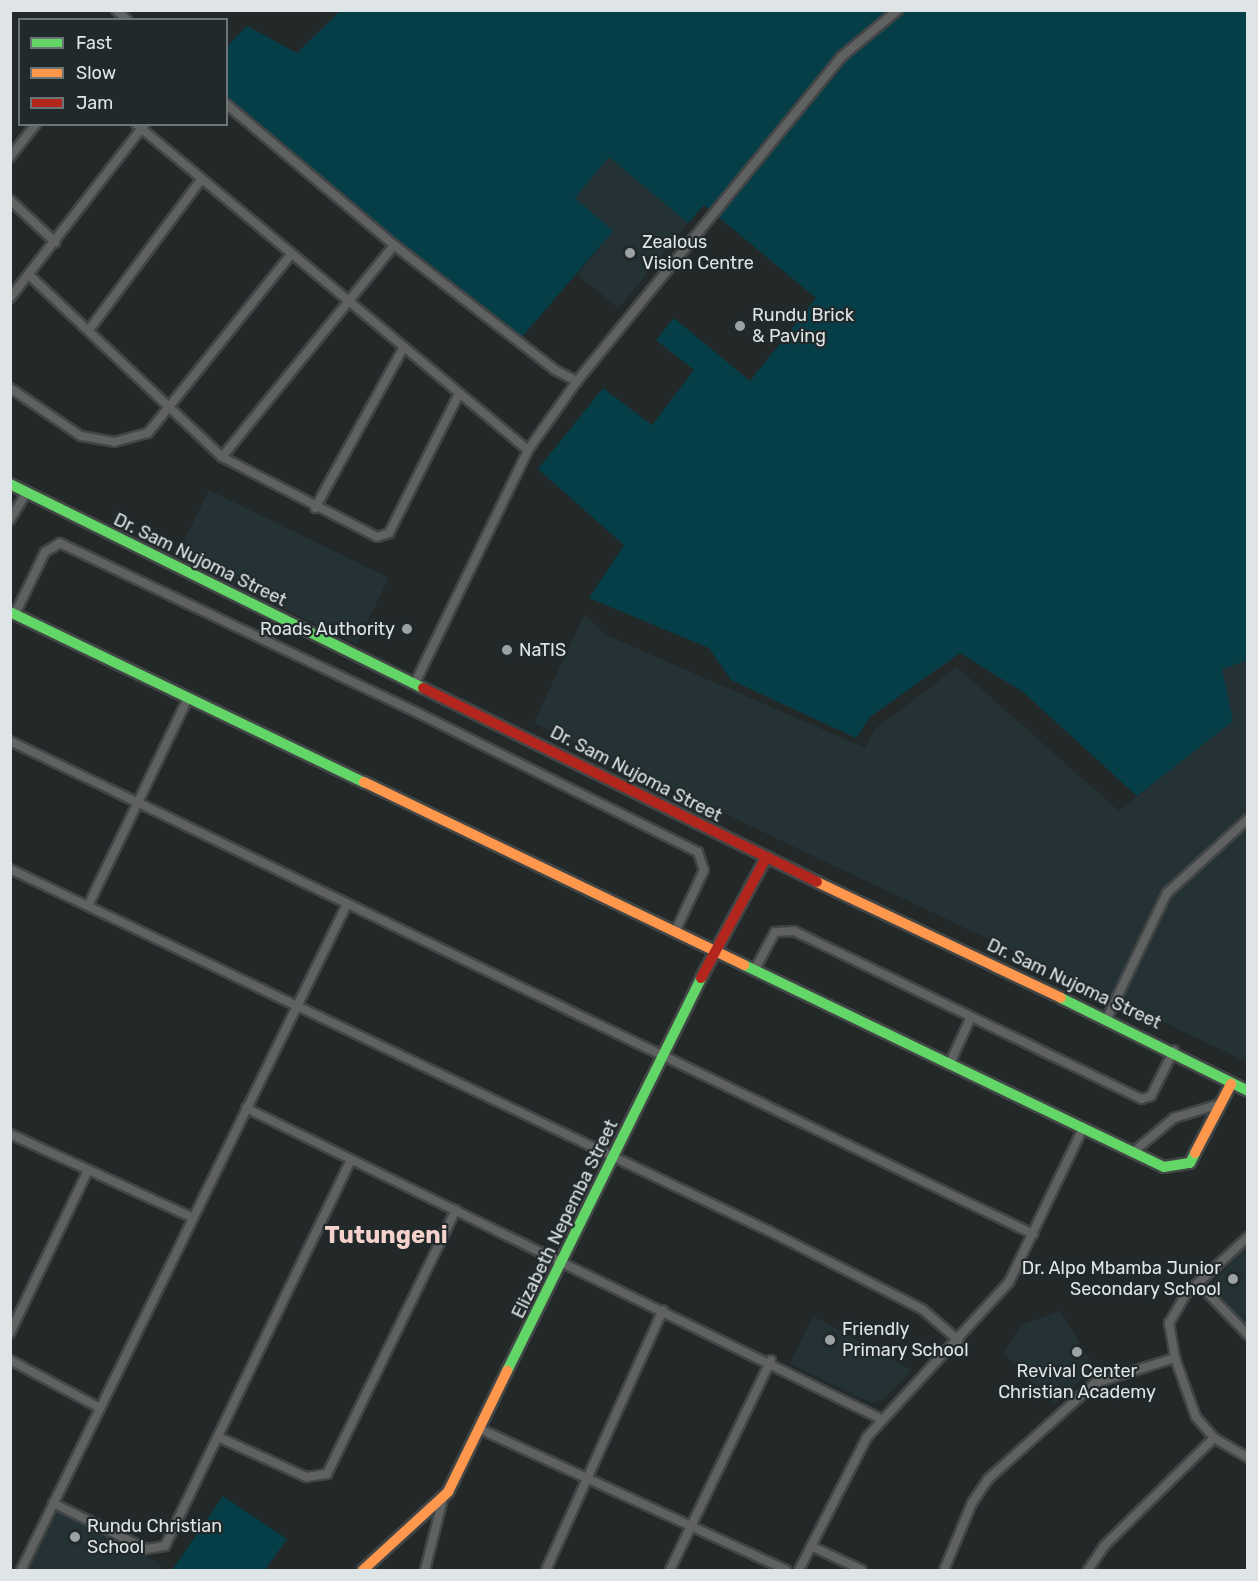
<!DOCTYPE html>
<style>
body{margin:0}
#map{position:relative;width:1258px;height:1581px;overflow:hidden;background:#232829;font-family:Rubik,sans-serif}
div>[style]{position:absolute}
.built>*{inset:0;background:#243235;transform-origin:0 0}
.green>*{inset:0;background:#053e47}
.roads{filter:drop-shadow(2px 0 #424546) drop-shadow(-2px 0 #424546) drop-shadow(0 2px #424546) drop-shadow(0 -2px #424546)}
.street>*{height:8px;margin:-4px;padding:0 4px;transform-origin:4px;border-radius:4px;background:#606262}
.fast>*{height:10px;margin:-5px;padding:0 5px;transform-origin:5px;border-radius:5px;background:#63d668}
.slow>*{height:10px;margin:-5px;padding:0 5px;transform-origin:5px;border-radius:5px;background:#ff974d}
.jam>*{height:10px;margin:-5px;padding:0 5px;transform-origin:5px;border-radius:5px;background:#b3261e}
.dots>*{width:16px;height:16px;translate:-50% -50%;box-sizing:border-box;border:3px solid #21292b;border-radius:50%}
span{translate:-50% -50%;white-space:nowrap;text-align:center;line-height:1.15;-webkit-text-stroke:4.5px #21292b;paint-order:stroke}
.poi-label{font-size:18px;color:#dfe5e6}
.left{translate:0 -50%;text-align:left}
.right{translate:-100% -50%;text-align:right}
.street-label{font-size:18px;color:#dfe5e6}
.district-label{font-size:24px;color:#f5d3cc;font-weight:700}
.frame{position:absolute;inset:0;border:12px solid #dfe5e6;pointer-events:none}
.legend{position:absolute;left:18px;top:18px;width:210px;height:108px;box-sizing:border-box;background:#21292b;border:2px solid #6d7476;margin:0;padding:8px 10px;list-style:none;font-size:18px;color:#dfe5e6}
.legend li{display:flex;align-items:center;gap:12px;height:30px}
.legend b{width:30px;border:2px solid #6d7476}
</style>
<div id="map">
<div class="built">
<i style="clip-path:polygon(609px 157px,688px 223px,619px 308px,577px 275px,613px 231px,575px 198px)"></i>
<i style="left:209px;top:490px;width:200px;height:74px;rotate:26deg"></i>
<i style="clip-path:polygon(584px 615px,606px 635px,865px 748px,875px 729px,957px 667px,1119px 811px,1233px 721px,1221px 669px,1247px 660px,1247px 1062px,534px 723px)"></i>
<i style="clip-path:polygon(1247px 1245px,1247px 1326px,1210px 1286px)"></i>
<i style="clip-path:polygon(1060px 1311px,1094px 1367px,1054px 1405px,1003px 1353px,1022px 1325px)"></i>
<i style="clip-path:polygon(813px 1316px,912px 1370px,882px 1400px,871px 1403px,790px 1364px)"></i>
<i style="clip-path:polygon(54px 1510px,162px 1564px,159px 1570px,27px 1570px)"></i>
</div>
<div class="green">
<i style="clip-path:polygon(340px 11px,1247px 11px,1248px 660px,1222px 669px,1233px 721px,1137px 796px,1023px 692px,960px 653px,870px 717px,856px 738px,731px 680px,709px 648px,589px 598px,624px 545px,538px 469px,603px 388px,652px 425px,694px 370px,656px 340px,674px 318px,750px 381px,816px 298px,704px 205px,688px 223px,609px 157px,575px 198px,613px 231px,522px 337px,395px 240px,227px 97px,227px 46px,247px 26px,297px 53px)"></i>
<i style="clip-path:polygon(223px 1496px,287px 1539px,265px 1570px,172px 1570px)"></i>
</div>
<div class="roads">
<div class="street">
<i style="left:116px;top:10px;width:15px;rotate:42deg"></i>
<i style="left:226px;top:104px;width:219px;rotate:40deg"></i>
<i style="left:394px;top:245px;width:204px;rotate:37.8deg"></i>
<i style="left:555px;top:370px;width:25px;rotate:27deg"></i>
<i style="left:136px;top:124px;width:510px;rotate:39.75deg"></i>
<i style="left:10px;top:157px;width:42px;rotate:-51.8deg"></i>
<i style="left:10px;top:200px;width:62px;rotate:43deg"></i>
<i style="left:29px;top:275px;width:265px;rotate:43.3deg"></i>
<i style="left:222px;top:457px;width:174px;rotate:27.3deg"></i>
<i style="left:377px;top:537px;width:13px;rotate:-18deg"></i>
<i style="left:389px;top:533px;width:156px;rotate:-63.3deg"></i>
<i style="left:10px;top:298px;width:220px;rotate:-52.2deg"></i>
<i style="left:89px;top:330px;width:186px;rotate:-53.3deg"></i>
<i style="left:10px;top:388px;width:86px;rotate:34.1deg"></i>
<i style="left:81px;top:436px;width:34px;rotate:10deg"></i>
<i style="left:114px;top:442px;width:35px;rotate:-15deg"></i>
<i style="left:148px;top:433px;width:227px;rotate:-51.3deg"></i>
<i style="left:222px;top:457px;width:273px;rotate:-50.9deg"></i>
<i style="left:315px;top:508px;width:184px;rotate:-61.1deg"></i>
<i style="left:10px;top:520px;width:31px;rotate:-59deg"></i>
<i style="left:15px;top:614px;width:69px;rotate:-64.2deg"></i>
<i style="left:45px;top:552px;width:17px;rotate:-31deg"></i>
<i style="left:60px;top:543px;width:399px;rotate:25.4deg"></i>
<i style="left:420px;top:714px;width:310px;rotate:26.4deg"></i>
<i style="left:698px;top:852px;width:19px;rotate:72deg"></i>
<i style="left:704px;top:870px;width:66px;rotate:115deg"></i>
<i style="left:415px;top:683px;width:259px;rotate:-64.1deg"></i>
<i style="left:528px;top:450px;width:85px;rotate:-54.6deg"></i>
<i style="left:577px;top:381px;width:418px;rotate:-50.8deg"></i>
<i style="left:841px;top:57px;width:74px;rotate:-39.5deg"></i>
<i style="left:10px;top:741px;width:1136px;rotate:25.73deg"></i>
<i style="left:10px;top:869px;width:841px;rotate:25.5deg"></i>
<i style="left:769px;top:1231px;width:172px;rotate:27deg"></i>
<i style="left:922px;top:1309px;width:48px;rotate:40.7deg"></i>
<i style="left:88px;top:906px;width:231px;rotate:-64.3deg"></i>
<i style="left:755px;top:969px;width:42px;rotate:-61.6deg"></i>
<i style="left:775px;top:932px;width:19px;rotate:-3deg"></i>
<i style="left:794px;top:931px;width:386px;rotate:25.8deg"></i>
<i style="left:1141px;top:1099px;width:10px;rotate:-17deg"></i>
<i style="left:1151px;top:1096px;width:51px;rotate:-63.4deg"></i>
<i style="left:1107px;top:1018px;width:139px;rotate:-64.4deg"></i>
<i style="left:1167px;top:893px;width:110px;rotate:-42.4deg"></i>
<i style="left:949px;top:1065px;width:53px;rotate:-65.4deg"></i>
<i style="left:246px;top:1108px;width:707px;rotate:26.09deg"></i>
<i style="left:10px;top:1134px;width:199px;rotate:24.6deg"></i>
<i style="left:1132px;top:1153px;width:55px;rotate:-39.8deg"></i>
<i style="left:1174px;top:1118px;width:48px;rotate:-16.9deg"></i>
<i style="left:1248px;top:1237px;width:84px;rotate:137.4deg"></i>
<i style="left:1186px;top:1294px;width:34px;rotate:120deg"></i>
<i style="left:1169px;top:1323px;width:36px;rotate:80deg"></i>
<i style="left:1175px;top:1358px;width:63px;rotate:70.4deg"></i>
<i style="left:1196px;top:1417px;width:28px;rotate:49deg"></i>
<i style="left:1214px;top:1438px;width:39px;rotate:30deg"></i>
<i style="left:1199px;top:1284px;width:71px;rotate:46.1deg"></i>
<i style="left:10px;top:1333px;width:178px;rotate:-64.4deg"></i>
<i style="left:10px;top:1360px;width:102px;rotate:28.1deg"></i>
<i style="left:480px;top:1429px;width:337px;rotate:24.7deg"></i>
<i style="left:218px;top:1437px;width:97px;rotate:24.4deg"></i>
<i style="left:306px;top:1477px;width:21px;rotate:-8deg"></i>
<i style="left:327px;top:1474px;width:294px;rotate:-64deg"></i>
<i style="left:53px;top:1503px;width:104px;rotate:26.3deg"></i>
<i style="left:146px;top:1549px;width:19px;rotate:-9deg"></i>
<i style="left:165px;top:1546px;width:429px;rotate:-64.3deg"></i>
<i style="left:811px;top:1546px;width:56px;rotate:25.2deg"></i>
<i style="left:21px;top:1570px;width:742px;rotate:-63.92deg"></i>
<i style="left:425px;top:1570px;width:73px;rotate:-75.8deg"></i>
<i style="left:546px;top:1570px;width:285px;rotate:-65.8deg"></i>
<i style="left:670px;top:1570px;width:233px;rotate:-64.3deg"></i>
<i style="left:799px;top:1570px;width:149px;rotate:-62.9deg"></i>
<i style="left:867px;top:1437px;width:210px;rotate:-47.5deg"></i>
<i style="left:1009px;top:1282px;width:169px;rotate:-64.3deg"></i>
<i style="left:944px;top:1570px;width:73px;rotate:-67.3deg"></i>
<i style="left:972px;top:1503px;width:29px;rotate:-56deg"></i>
<i style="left:988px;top:1479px;width:144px;rotate:-41.9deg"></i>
<i style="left:1095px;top:1383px;width:84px;rotate:-17.4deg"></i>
<i style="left:1088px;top:1570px;width:29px;rotate:-56deg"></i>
<i style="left:1104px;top:1546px;width:154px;rotate:-44.5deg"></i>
</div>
<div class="fast">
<i style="left:10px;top:484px;width:461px;rotate:26.3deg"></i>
<i style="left:10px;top:612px;width:393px;rotate:25.7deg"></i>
<i style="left:744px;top:965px;width:466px;rotate:25.7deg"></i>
<i style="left:1164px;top:1167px;width:26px;rotate:-9deg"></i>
<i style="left:1190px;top:1163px;width:11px;rotate:-63deg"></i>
<i style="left:1061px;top:998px;width:209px;rotate:26.4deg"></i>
<i style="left:507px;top:1371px;width:438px;rotate:-63.7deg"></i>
</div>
<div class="slow">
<i style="left:364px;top:782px;width:422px;rotate:25.7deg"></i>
<i style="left:817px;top:882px;width:270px;rotate:25.4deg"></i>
<i style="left:1195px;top:1153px;width:78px;rotate:-62.4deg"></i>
<i style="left:363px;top:1570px;width:115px;rotate:-42.5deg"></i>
<i style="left:448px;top:1492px;width:135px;rotate:-64deg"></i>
</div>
<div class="jam">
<i style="left:423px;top:688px;width:439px;rotate:26.2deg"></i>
<i style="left:701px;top:978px;width:136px;rotate:-61.6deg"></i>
</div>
</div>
<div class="dots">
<i style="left:630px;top:253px;background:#9da3a4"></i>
<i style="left:740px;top:326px;background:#9da3a4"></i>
<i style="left:407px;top:629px;background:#9da3a4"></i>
<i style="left:507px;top:650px;background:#9da3a4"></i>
<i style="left:1233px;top:1279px;background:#9da3a4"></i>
<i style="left:830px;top:1340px;background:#9da3a4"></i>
<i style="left:1077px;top:1352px;background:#9da3a4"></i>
<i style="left:75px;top:1537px;background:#9da3a4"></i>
</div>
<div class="poi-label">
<span class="left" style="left:642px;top:253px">Zealous<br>Vision Centre</span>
<span class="left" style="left:752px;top:326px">Rundu Brick<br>&amp; Paving</span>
<span class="right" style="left:395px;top:629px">Roads Authority</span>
<span class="left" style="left:519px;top:650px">NaTIS</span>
<span class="right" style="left:1221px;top:1279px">Dr. Alpo Mbamba Junior<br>Secondary School</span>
<span class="left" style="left:842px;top:1340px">Friendly<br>Primary School</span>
<span style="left:1077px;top:1382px">Revival Center<br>Christian Academy</span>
<span class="left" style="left:87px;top:1537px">Rundu Christian<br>School</span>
</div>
<div class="street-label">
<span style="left:200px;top:560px;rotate:26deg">Dr. Sam Nujoma Street</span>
<span style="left:636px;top:774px;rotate:27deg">Dr. Sam Nujoma Street</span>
<span style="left:1074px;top:984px;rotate:25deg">Dr. Sam Nujoma Street</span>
<span style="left:565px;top:1219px;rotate:-64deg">Elizabeth Nepemba Street</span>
</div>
<div class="district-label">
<span style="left:386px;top:1236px">Tutungeni</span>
</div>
<div class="frame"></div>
<ul class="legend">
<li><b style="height:8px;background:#63d668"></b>Fast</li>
<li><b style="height:8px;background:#ff974d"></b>Slow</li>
<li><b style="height:8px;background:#b3261e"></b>Jam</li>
</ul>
</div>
